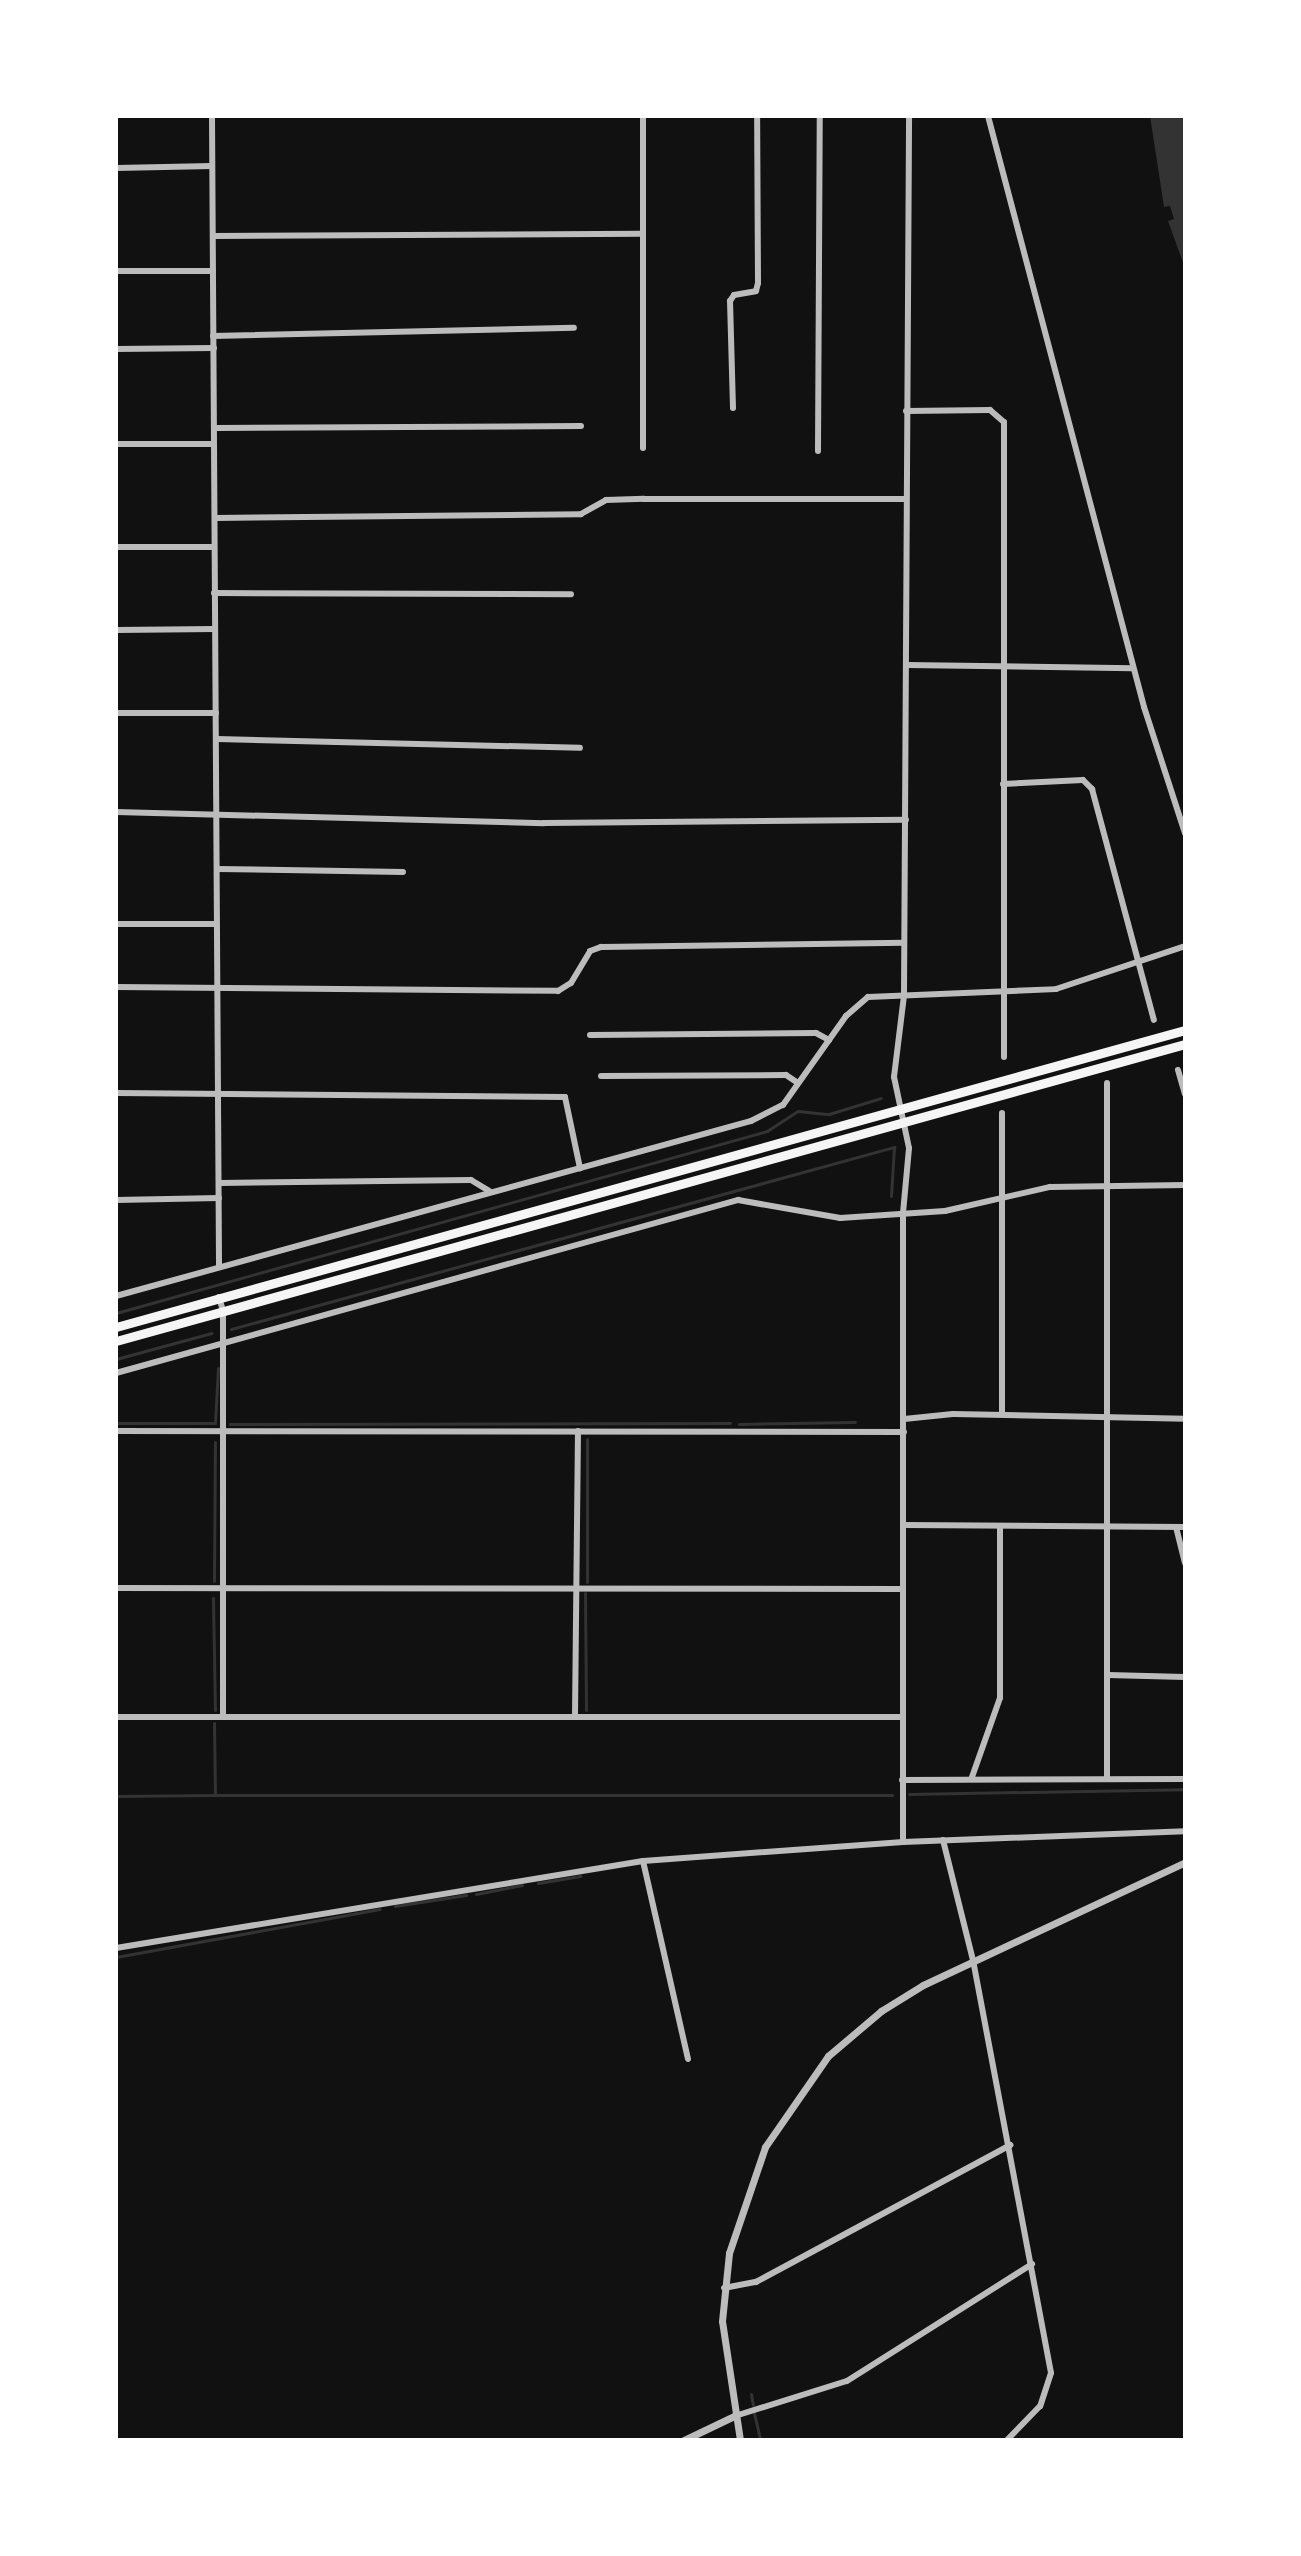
<!DOCTYPE html>
<style>
body{margin:0}
#map{position:relative;width:1301px;height:2556px;overflow:hidden;background:#111;font-family:"Asap Condensed",sans-serif}
div>[style]{position:absolute}
.water>*{inset:0;background:#333}
.stream>*{height:3px;margin:-1.5px;padding:0 1.5px;transform-origin:1.5px;border-radius:1.5px;background:#333}
.minor>*{height:6px;margin:-3px;padding:0 3px;transform-origin:3px;border-radius:3px;background:#bcbcbc}
.tertiary>*{height:7px;margin:-3.5px;padding:0 3.5px;transform-origin:3.5px;border-radius:3.5px;background:#bcbcbc}
.primary>*{height:9px;margin:-4.5px;padding:0 4.5px;transform-origin:4.5px;border-radius:4.5px;background:#f5f5f5}
span{translate:-50% -50%;white-space:nowrap;text-align:center;line-height:1.15;-webkit-text-stroke:6px #fff;paint-order:stroke}
.frame{position:absolute;inset:0;border:118px solid #fff;pointer-events:none}
</style>
<div id="map">
<div class="water">
<i style="clip-path:polygon(1150px 116px,1185px 116px,1185px 268px,1168px 221px,1174px 219px,1170px 206px,1164px 207px)"></i>
</div>
<div class="stream">
<i style="left:116px;top:1313px;width:676px;rotate:-15.62deg"></i>
<i style="left:767px;top:1131px;width:37px;rotate:-33deg"></i>
<i style="left:798px;top:1111px;width:31px;rotate:6deg"></i>
<i style="left:829px;top:1114px;width:54px;rotate:-17.1deg"></i>
<i style="left:231px;top:1329px;width:688px;rotate:-15.35deg"></i>
<i style="left:894px;top:1147px;width:49px;rotate:93.5deg"></i>
<i style="left:116px;top:1359px;width:99px;rotate:-15.2deg"></i>
<i style="left:116px;top:1423px;width:99px"></i>
<i style="left:215px;top:1423px;width:55px;rotate:-86.9deg"></i>
<i style="left:230px;top:1424px;width:500px;rotate:-0.11deg"></i>
<i style="left:739px;top:1424px;width:116px;rotate:-1deg"></i>
<i style="left:214px;top:1581px;width:139px;rotate:-89.6deg"></i>
<i style="left:587px;top:1582px;width:143px;rotate:-90deg"></i>
<i style="left:585px;top:1593px;width:117px;rotate:89.5deg"></i>
<i style="left:213px;top:1598px;width:112px;rotate:89deg"></i>
<i style="left:214px;top:1723px;width:72px;rotate:89.2deg"></i>
<i style="left:215px;top:1795px;width:677px"></i>
<i style="left:909px;top:1794px;width:276px;rotate:-1deg"></i>
<i style="left:116px;top:1796px;width:99px;rotate:-0.6deg"></i>
<i style="left:538px;top:1883px;width:43px;rotate:-9.5deg"></i>
<i style="left:476px;top:1894px;width:47px;rotate:-11.1deg"></i>
<i style="left:395px;top:1906px;width:72px;rotate:-8.8deg"></i>
<i style="left:116px;top:1957px;width:268px;rotate:-10.3deg"></i>
<i style="left:751px;top:2394px;width:11px;rotate:80deg"></i>
<i style="left:754px;top:2413px;width:28px;rotate:77deg"></i>
<i style="left:723px;top:2440px;width:4px;rotate:-14deg"></i>
</div>
<div class="minor">
<i style="left:212px;top:116px;width:1151px;rotate:89.65deg"></i>
<i style="left:643px;top:116px;width:332px;rotate:90deg"></i>
<i style="left:988px;top:116px;width:611px;rotate:75.21deg"></i>
<i style="left:1144px;top:707px;width:133px;rotate:72deg"></i>
<i style="left:116px;top:168px;width:96px;rotate:-1.2deg"></i>
<i style="left:213px;top:236px;width:430px;rotate:-0.3deg"></i>
<i style="left:116px;top:271px;width:97px"></i>
<i style="left:213px;top:336px;width:361px;rotate:-1.3deg"></i>
<i style="left:116px;top:349px;width:98px;rotate:-0.6deg"></i>
<i style="left:733px;top:408px;width:107px;rotate:-91.6deg"></i>
<i style="left:730px;top:301px;width:7px;rotate:-56deg"></i>
<i style="left:734px;top:295px;width:22px;rotate:-10deg"></i>
<i style="left:756px;top:291px;width:8px;rotate:-76deg"></i>
<i style="left:758px;top:283px;width:167px;rotate:-90.3deg"></i>
<i style="left:906px;top:411px;width:84px;rotate:-0.7deg"></i>
<i style="left:990px;top:410px;width:18px;rotate:41deg"></i>
<i style="left:1004px;top:422px;width:635px;rotate:90deg"></i>
<i style="left:215px;top:428px;width:366px;rotate:-0.3deg"></i>
<i style="left:116px;top:444px;width:98px"></i>
<i style="left:818px;top:451px;width:335px;rotate:-89.7deg"></i>
<i style="left:215px;top:518px;width:366px;rotate:-0.6deg"></i>
<i style="left:581px;top:514px;width:29px;rotate:-29deg"></i>
<i style="left:606px;top:500px;width:38px;rotate:-2deg"></i>
<i style="left:644px;top:499px;width:262px"></i>
<i style="left:116px;top:547px;width:98px"></i>
<i style="left:214px;top:593px;width:357px;rotate:0.2deg"></i>
<i style="left:116px;top:630px;width:99px;rotate:-0.6deg"></i>
<i style="left:907px;top:665px;width:226px;rotate:0.8deg"></i>
<i style="left:116px;top:713px;width:100px"></i>
<i style="left:217px;top:739px;width:363px;rotate:1.4deg"></i>
<i style="left:1003px;top:784px;width:80px;rotate:-2.9deg"></i>
<i style="left:1083px;top:780px;width:13px;rotate:45deg"></i>
<i style="left:1092px;top:789px;width:239px;rotate:75deg"></i>
<i style="left:116px;top:812px;width:428px;rotate:1.5deg"></i>
<i style="left:544px;top:823px;width:362px;rotate:-0.5deg"></i>
<i style="left:217px;top:869px;width:186px;rotate:0.9deg"></i>
<i style="left:116px;top:924px;width:100px"></i>
<i style="left:116px;top:987px;width:442px;rotate:0.5deg"></i>
<i style="left:558px;top:991px;width:15px;rotate:-32deg"></i>
<i style="left:571px;top:983px;width:37px;rotate:-59deg"></i>
<i style="left:590px;top:951px;width:12px;rotate:-20deg"></i>
<i style="left:601px;top:947px;width:303px;rotate:-0.8deg"></i>
<i style="left:590px;top:1035px;width:226px;rotate:-0.5deg"></i>
<i style="left:816px;top:1033px;width:15px;rotate:28deg"></i>
<i style="left:1178px;top:1070px;width:25px;rotate:74deg"></i>
<i style="left:601px;top:1076px;width:185px;rotate:-0.3deg"></i>
<i style="left:786px;top:1075px;width:14px;rotate:34deg"></i>
<i style="left:116px;top:1093px;width:449px;rotate:0.5deg"></i>
<i style="left:565px;top:1097px;width:73px;rotate:78.1deg"></i>
<i style="left:220px;top:1183px;width:251px;rotate:-0.7deg"></i>
<i style="left:471px;top:1180px;width:21px;rotate:31deg"></i>
<i style="left:116px;top:1200px;width:103px;rotate:-1.1deg"></i>
<i style="left:116px;top:1296px;width:659px;rotate:-15.41deg"></i>
<i style="left:751px;top:1121px;width:36px;rotate:-27deg"></i>
<i style="left:783px;top:1105px;width:109px;rotate:-54.7deg"></i>
<i style="left:846px;top:1016px;width:29px;rotate:-41deg"></i>
<i style="left:868px;top:997px;width:188px;rotate:-2.4deg"></i>
<i style="left:1056px;top:989px;width:136px;rotate:-18.4deg"></i>
<i style="left:219px;top:1297px;width:15px;rotate:74deg"></i>
<i style="left:223px;top:1311px;width:405px;rotate:90deg"></i>
<i style="left:116px;top:1373px;width:646px;rotate:-15.54deg"></i>
<i style="left:738px;top:1200px;width:104px;rotate:10deg"></i>
<i style="left:840px;top:1218px;width:105px;rotate:-3.8deg"></i>
<i style="left:945px;top:1211px;width:108px;rotate:-12.9deg"></i>
<i style="left:1050px;top:1187px;width:135px;rotate:-0.8deg"></i>
<i style="left:1002px;top:1414px;width:301px;rotate:-90deg"></i>
<i style="left:904px;top:1419px;width:49px;rotate:-5.8deg"></i>
<i style="left:953px;top:1414px;width:232px;rotate:1.2deg"></i>
<i style="left:116px;top:1431px;width:788px;rotate:0.07deg"></i>
<i style="left:903px;top:1525px;width:282px;rotate:0.4deg"></i>
<i style="left:1176px;top:1527px;width:37px;rotate:76deg"></i>
<i style="left:116px;top:1588px;width:785px;rotate:0.07deg"></i>
<i style="left:1108px;top:1675px;width:77px;rotate:1.5deg"></i>
<i style="left:575px;top:1716px;width:285px;rotate:-89.4deg"></i>
<i style="left:116px;top:1717px;width:786px"></i>
<i style="left:972px;top:1777px;width:84px;rotate:-70.5deg"></i>
<i style="left:1000px;top:1698px;width:169px;rotate:-90deg"></i>
<i style="left:1107px;top:1778px;width:695px;rotate:-90deg"></i>
<i style="left:902px;top:1780px;width:283px;rotate:-0.2deg"></i>
<i style="left:943px;top:1840px;width:124px;rotate:76deg"></i>
<i style="left:973px;top:1960px;width:420px;rotate:79.3deg"></i>
<i style="left:1051px;top:2373px;width:35px;rotate:108deg"></i>
<i style="left:1040px;top:2406px;width:47px;rotate:134.1deg"></i>
<i style="left:903px;top:1842px;width:629px;rotate:-90deg"></i>
<i style="left:903px;top:1213px;width:65px;rotate:-84.7deg"></i>
<i style="left:909px;top:1148px;width:73px;rotate:-101.9deg"></i>
<i style="left:894px;top:1077px;width:83px;rotate:-83deg"></i>
<i style="left:904px;top:995px;width:879px;rotate:-89.67deg"></i>
<i style="left:643px;top:1861px;width:203px;rotate:77.2deg"></i>
<i style="left:116px;top:1948px;width:534px;rotate:-9.37deg"></i>
<i style="left:643px;top:1861px;width:261px;rotate:-4.2deg"></i>
<i style="left:903px;top:1842px;width:282px;rotate:-2.2deg"></i>
<i style="left:724px;top:2288px;width:33px;rotate:-11deg"></i>
<i style="left:756px;top:2282px;width:289px;rotate:-28.3deg"></i>
<i style="left:735px;top:2416px;width:117px;rotate:-17.4deg"></i>
<i style="left:847px;top:2381px;width:219px;rotate:-32.3deg"></i>
</div>
<div class="tertiary">
<i style="left:684px;top:2440px;width:55px;rotate:-25.6deg"></i>
<i style="left:740px;top:2440px;width:120px;rotate:-98.6deg"></i>
<i style="left:722px;top:2321px;width:68px;rotate:-84.1deg"></i>
<i style="left:729px;top:2253px;width:112px;rotate:-71.2deg"></i>
<i style="left:765px;top:2147px;width:111px;rotate:-55.3deg"></i>
<i style="left:828px;top:2056px;width:70px;rotate:-40.3deg"></i>
<i style="left:881px;top:2011px;width:49px;rotate:-31.8deg"></i>
<i style="left:923px;top:1985px;width:289px;rotate:-25.1deg"></i>
</div>
<div class="primary">
<i style="left:116px;top:1327px;width:1109px;rotate:-15.53deg"></i>
<i style="left:116px;top:1341px;width:1109px;rotate:-15.53deg"></i>
</div>
<div class="frame"></div>
</div>
